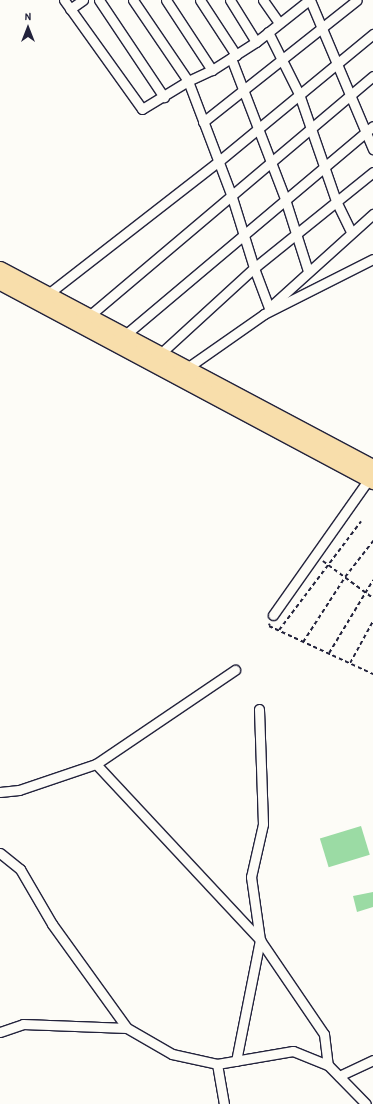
<!DOCTYPE html>
<style>
body{margin:0}
#map{position:relative;width:373px;height:1104px;overflow:hidden;background:#fdfcf7;font-family:"Patrick Hand",sans-serif}
div>[style]{position:absolute}
.green>*{inset:0;background:#9bdba4;transform-origin:0 0}
.path>*{height:1.5px;margin-top:-0.75px;transform-origin:0;background:repeating-linear-gradient(90deg,#22223b 0 4px,transparent 0 7px)}
.roads{filter:drop-shadow(1px 0 #22223b) drop-shadow(-1px 0 #22223b) drop-shadow(0 1px #22223b) drop-shadow(0 -1px #22223b)}
.minor>*{height:9px;margin:-4.5px;padding:0 4.5px;transform-origin:4.5px;border-radius:4.5px;background:#fdfcf7}
.trunk>*{height:15px;margin:-7.5px;padding:0 7.5px;transform-origin:7.5px;border-radius:7.5px;background:#f8deab}
span{translate:-50% -50%;white-space:nowrap;text-align:center;line-height:1.15;-webkit-text-stroke:3px #fdfcf7;paint-order:stroke}
.north{position:absolute;left:8px;top:8px;width:40px;height:40px;-webkit-text-stroke:3px #fdfcf7;paint-order:stroke;rotate:0deg;font-size:11px;font-weight:700;line-height:16px;text-align:center;color:#22223b}
.north::after{content:'';display:block;margin:auto;width:14px;height:18px;background:#22223b;clip-path:polygon(50% 0,100% 100%,50% 72%,0 100%)}
</style>
<div id="map">
<div class="green">
<i style="left:361px;top:826px;width:30px;height:43px;rotate:73deg"></i>
<i style="clip-path:polygon(373px 892px,373px 907px,357px 912px,353px 896px)"></i>
</div>
<div class="path">
<i style="left:323px;top:561px;width:62px;rotate:36.5deg"></i>
<i style="left:270px;top:624px;width:2px;rotate:117deg"></i>
<i style="left:269px;top:626px;width:115px;rotate:24.8deg"></i>
<i style="left:279px;top:630px;width:136px;rotate:-53deg"></i>
<i style="left:303px;top:642px;width:77px;rotate:-57.1deg"></i>
<i style="left:345px;top:577px;width:46px;rotate:-52.1deg"></i>
<i style="left:329px;top:653px;width:85px;rotate:-58.9deg"></i>
<i style="left:350px;top:663px;width:48px;rotate:-61.3deg"></i>
</div>
<div class="roads">
<div class="minor">
<i style="left:64px;top:0;width:134px;rotate:54.4deg"></i>
<i style="left:142px;top:109px;width:54px;rotate:-31.3deg"></i>
<i style="left:188px;top:81px;width:26px;rotate:-25deg"></i>
<i style="left:212px;top:70px;width:52px;rotate:-32.5deg"></i>
<i style="left:256px;top:42px;width:68px;rotate:-38.4deg"></i>
<i style="left:99px;top:0;width:117px;rotate:56.2deg"></i>
<i style="left:133px;top:0;width:98px;rotate:55.8deg"></i>
<i style="left:188px;top:81px;width:121px;rotate:69.2deg"></i>
<i style="left:231px;top:194px;width:77px;rotate:72.7deg"></i>
<i style="left:254px;top:268px;width:43px;rotate:69.4deg"></i>
<i style="left:166px;top:0;width:84px;rotate:56.7deg"></i>
<i style="left:200px;top:0;width:66px;rotate:56.8deg"></i>
<i style="left:230px;top:0;width:49px;rotate:58.2deg"></i>
<i style="left:263px;top:0;width:28px;rotate:55deg"></i>
<i style="left:310px;top:0;width:162px;rotate:67.1deg"></i>
<i style="left:70px;top:9px;width:16px;rotate:-35deg"></i>
<i style="left:268px;top:32px;width:69px;rotate:63.4deg"></i>
<i style="left:299px;top:94px;width:113px;rotate:70.9deg"></i>
<i style="left:336px;top:201px;width:34px;rotate:64deg"></i>
<i style="left:231px;top:58px;width:151px;rotate:69deg"></i>
<i style="left:285px;top:199px;width:76px;rotate:72.3deg"></i>
<i style="left:203px;top:122px;width:196px;rotate:-38.4deg"></i>
<i style="left:48px;top:294px;width:217px;rotate:-37.9deg"></i>
<i style="left:219px;top:161px;width:200px;rotate:-39.5deg"></i>
<i style="left:270px;top:307px;width:139px;rotate:-42.1deg"></i>
<i style="left:89px;top:316px;width:372px;rotate:-40.2deg"></i>
<i style="left:125px;top:335px;width:324px;rotate:-40.1deg"></i>
<i style="left:160px;top:354px;width:127px;rotate:-42.5deg"></i>
<i style="left:254px;top:268px;width:153px;rotate:-38.9deg"></i>
<i style="left:187px;top:368px;width:94px;rotate:-35deg"></i>
<i style="left:264px;top:314px;width:122px;rotate:-26.8deg"></i>
<i style="left:273px;top:615px;width:166px;rotate:-54.8deg"></i>
<i style="left:96px;top:764px;width:241px;rotate:47deg"></i>
<i style="left:260px;top:940px;width:114px;rotate:55.8deg"></i>
<i style="left:324px;top:1034px;width:31px;rotate:83deg"></i>
<i style="left:0;top:792px;width:19px;rotate:-6deg"></i>
<i style="left:19px;top:790px;width:81px;rotate:-18.7deg"></i>
<i style="left:96px;top:764px;width:168px;rotate:-34.1deg"></i>
<i style="left:0;top:853px;width:26px;rotate:39deg"></i>
<i style="left:20px;top:869px;width:64px;rotate:59.8deg"></i>
<i style="left:52px;top:924px;width:128px;rotate:54.2deg"></i>
<i style="left:0;top:1032px;width:24px;rotate:-19deg"></i>
<i style="left:23px;top:1024px;width:104px;rotate:2.2deg"></i>
<i style="left:127px;top:1028px;width:52px;rotate:30deg"></i>
<i style="left:172px;top:1054px;width:46px;rotate:12.5deg"></i>
<i style="left:217px;top:1064px;width:77px;rotate:-9.7deg"></i>
<i style="left:293px;top:1051px;width:38px;rotate:22deg"></i>
<i style="left:328px;top:1065px;width:54px;rotate:45.7deg"></i>
<i style="left:236px;top:1061px;width:123px;rotate:-78.8deg"></i>
<i style="left:260px;top:940px;width:64px;rotate:-98.1deg"></i>
<i style="left:251px;top:877px;width:54px;rotate:-77.2deg"></i>
<i style="left:263px;top:824px;width:115px;rotate:-92deg"></i>
<i style="left:217px;top:1064px;width:41px;rotate:80.1deg"></i>
<i style="left:339px;top:1076px;width:38px;rotate:-25deg"></i>
</div>
<div class="trunk">
<i style="left:0;top:269px;width:422px;rotate:28deg"></i>
<i style="left:0;top:282px;width:423px;rotate:28.1deg"></i>
</div>
</div>
<div class="north">N</div>
</div>
